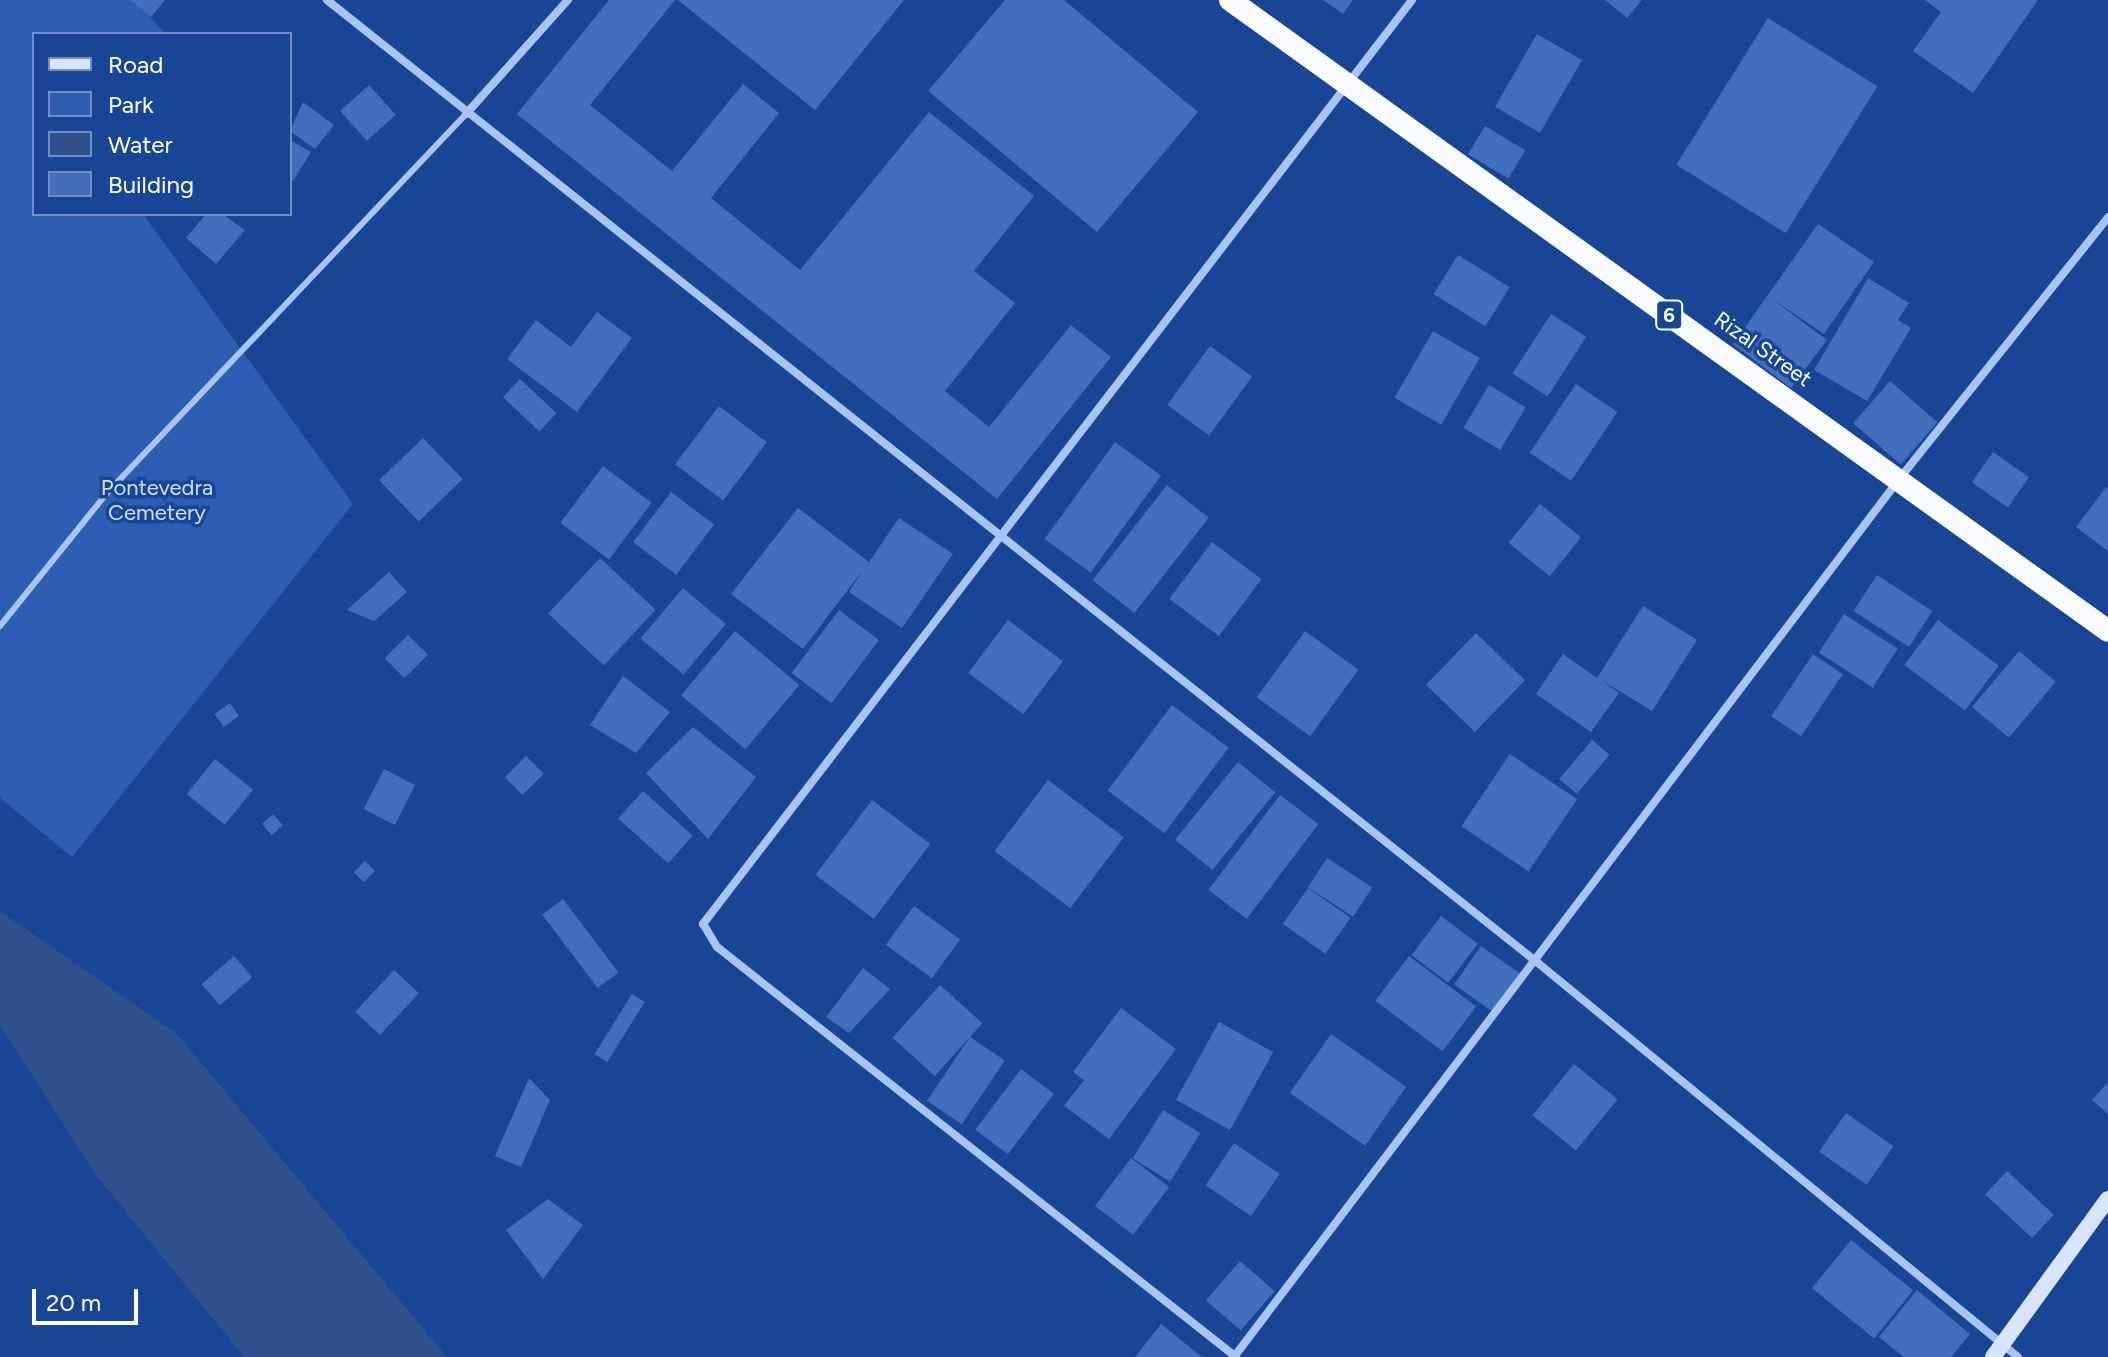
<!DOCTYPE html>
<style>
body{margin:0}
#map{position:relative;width:2108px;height:1357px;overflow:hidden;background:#184595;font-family:Figtree,sans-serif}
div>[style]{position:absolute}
.green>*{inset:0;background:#2c5eb3}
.water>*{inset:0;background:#31518d}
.building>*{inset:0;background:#416fbc;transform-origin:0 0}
.service>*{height:6px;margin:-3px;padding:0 3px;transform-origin:3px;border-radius:3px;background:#aac4f0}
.minor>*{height:8px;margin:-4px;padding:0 4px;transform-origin:4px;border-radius:4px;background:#aac4f0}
.secondary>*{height:16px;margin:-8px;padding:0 8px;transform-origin:8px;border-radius:8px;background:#d8e4fb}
.trunk>*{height:22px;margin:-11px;padding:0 11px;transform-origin:11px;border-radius:11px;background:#f9fbff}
span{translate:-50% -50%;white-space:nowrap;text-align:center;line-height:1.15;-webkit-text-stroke:7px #184595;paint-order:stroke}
.shield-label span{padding:2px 6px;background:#184595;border:2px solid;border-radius:6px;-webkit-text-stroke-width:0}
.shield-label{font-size:20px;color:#fff;font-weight:700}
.street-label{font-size:22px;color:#fff}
.park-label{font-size:22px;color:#d1e1fb}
.legend{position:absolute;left:32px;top:32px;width:260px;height:184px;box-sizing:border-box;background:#184595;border:2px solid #748fbf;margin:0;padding:10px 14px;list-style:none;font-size:24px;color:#fff}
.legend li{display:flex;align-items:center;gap:16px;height:40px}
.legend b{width:40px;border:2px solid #748fbf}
.scale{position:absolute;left:32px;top:1289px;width:106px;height:36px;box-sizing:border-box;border:4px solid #fff;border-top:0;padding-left:10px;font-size:24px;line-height:28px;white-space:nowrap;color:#fff;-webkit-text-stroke:6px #184595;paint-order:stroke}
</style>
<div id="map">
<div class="green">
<i style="clip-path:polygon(0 0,134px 0,166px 34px,34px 34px,34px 214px,143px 214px,353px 504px,72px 857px,0 798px)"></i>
</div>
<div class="water">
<i style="clip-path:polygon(0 911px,177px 1034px,447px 1357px,244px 1357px,96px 1175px,0 1025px)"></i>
</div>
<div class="building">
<i style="clip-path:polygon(130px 0,165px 0,151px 17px)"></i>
<i style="clip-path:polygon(609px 0,675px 0,590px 105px,672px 171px,743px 84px,779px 113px,711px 198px,800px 270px,929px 112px,1034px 196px,974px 271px,1015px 303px,945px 391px,989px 427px,1071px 325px,1111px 357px,997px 499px,517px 114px)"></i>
<i style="clip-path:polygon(678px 0,904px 0,815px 110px)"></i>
<i style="clip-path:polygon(1005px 0,1064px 0,1198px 112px,1097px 232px,928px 91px)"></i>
<i style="clip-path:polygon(1323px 0,1353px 0,1343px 14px)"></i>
<i style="clip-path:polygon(1605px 0,1642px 0,1627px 18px)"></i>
<i style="clip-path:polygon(1925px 0,2038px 0,1973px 93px,1913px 51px,1941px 12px)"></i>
<i style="left:1768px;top:18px;width:129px;height:173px;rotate:32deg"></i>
<i style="left:1537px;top:34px;width:52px;height:84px;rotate:30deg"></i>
<i style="left:369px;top:85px;width:40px;height:39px;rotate:48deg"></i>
<i style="clip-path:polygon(303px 102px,334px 125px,315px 149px,290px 131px)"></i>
<i style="left:1485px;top:126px;width:47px;height:33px;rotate:31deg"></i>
<i style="clip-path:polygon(290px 140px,311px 152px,293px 181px,290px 179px)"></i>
<i style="clip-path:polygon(206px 214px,222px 214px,245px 230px,216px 264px,186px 238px)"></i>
<i style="clip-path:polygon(1818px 224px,1874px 262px,1824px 334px,1772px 299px,1827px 340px,1791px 388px,1733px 344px)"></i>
<i style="left:1458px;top:255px;width:61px;height:46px;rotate:32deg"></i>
<i style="clip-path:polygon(1868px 278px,1909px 303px,1898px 320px,1911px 328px,1867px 401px,1814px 370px)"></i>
<i style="clip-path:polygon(597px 312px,632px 338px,577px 412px,507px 359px,536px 320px,571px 347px)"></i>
<i style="left:1551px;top:314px;width:42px;height:71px;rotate:33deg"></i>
<i style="left:1433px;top:331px;width:54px;height:77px;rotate:30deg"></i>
<i style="left:1210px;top:346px;width:52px;height:73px;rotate:36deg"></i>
<i style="left:520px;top:379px;width:50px;height:25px;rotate:43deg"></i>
<i style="left:1890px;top:381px;width:63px;height:56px;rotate:41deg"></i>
<i style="left:1576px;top:384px;width:50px;height:83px;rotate:34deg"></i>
<i style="left:1489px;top:385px;width:43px;height:50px;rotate:31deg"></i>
<i style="left:719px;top:406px;width:60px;height:73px;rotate:37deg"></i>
<i style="left:423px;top:438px;width:57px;height:61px;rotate:46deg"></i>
<i style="left:1115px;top:442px;width:57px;height:120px;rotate:36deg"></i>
<i style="left:1993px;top:452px;width:44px;height:37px;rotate:35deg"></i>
<i style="left:603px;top:466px;width:61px;height:71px;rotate:37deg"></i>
<i style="left:1167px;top:485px;width:53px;height:121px;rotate:38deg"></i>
<i style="clip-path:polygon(2106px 487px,2108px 488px,2108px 551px,2076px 527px)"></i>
<i style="left:671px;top:492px;width:54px;height:63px;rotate:37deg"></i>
<i style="left:1540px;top:504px;width:53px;height:50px;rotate:39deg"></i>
<i style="clip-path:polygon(798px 508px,869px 562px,899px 518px,953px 554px,902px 628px,849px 592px,862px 571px,803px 649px,731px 594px)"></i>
<i style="left:1212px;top:542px;width:62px;height:71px;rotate:37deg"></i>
<i style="left:600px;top:558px;width:76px;height:76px;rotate:43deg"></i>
<i style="clip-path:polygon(389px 572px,407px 592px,374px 621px,347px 610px)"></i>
<i style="left:1877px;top:575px;width:66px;height:43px;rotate:33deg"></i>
<i style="left:683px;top:588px;width:56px;height:66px;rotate:40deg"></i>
<i style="clip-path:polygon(1643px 606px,1697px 640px,1652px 711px,1600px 679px,1619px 693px,1591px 732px,1536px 694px,1563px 654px,1597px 678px)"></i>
<i style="left:839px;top:610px;width:50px;height:79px;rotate:37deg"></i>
<i style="left:1844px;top:614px;width:64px;height:46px;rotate:33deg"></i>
<i style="left:1008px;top:620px;width:69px;height:66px;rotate:37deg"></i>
<i style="left:1938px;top:620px;width:76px;height:56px;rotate:37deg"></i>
<i style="left:735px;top:631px;width:84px;height:84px;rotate:40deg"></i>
<i style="left:1305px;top:631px;width:66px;height:82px;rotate:36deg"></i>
<i style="left:1476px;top:633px;width:68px;height:72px;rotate:44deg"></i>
<i style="left:408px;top:635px;width:28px;height:33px;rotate:45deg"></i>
<i style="left:2019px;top:651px;width:48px;height:73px;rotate:40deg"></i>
<i style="left:1813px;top:654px;width:36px;height:75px;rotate:34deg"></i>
<i style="clip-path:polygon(623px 676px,670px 712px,636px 753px,590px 725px)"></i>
<i style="left:230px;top:703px;width:16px;height:19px;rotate:55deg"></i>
<i style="left:1172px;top:705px;width:71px;height:107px;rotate:37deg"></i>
<i style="clip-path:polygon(693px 727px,756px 777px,708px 839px,646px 773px)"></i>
<i style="left:1592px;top:740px;width:23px;height:51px;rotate:40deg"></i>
<i style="left:1510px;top:754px;width:81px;height:87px;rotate:34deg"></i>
<i style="left:526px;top:756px;width:25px;height:30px;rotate:45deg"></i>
<i style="left:215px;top:759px;width:49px;height:45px;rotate:39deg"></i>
<i style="left:1238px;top:762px;width:48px;height:100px;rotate:39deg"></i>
<i style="left:384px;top:769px;width:35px;height:45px;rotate:27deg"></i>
<i style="left:1048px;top:780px;width:95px;height:89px;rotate:37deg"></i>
<i style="left:643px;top:791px;width:67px;height:37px;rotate:42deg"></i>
<i style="left:1280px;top:795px;width:48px;height:119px;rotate:37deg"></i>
<i style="left:872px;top:800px;width:73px;height:94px;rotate:37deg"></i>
<i style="left:273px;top:814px;width:15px;height:15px;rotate:48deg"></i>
<i style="left:1327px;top:858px;width:54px;height:35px;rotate:33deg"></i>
<i style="left:365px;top:861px;width:14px;height:16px;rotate:45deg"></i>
<i style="left:1308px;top:888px;width:52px;height:44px;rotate:35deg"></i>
<i style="left:563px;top:899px;width:92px;height:26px;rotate:53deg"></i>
<i style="left:914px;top:906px;width:57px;height:48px;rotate:36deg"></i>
<i style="left:1441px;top:916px;width:46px;height:49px;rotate:37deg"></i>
<i style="left:1481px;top:946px;width:50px;height:47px;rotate:35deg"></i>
<i style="left:234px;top:956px;width:28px;height:43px;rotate:49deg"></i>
<i style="left:1409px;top:956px;width:84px;height:56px;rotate:37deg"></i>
<i style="clip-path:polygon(863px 968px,890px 989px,849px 1033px,826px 1017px)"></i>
<i style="left:394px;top:970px;width:34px;height:57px;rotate:43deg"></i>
<i style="left:940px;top:985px;width:57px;height:71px;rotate:42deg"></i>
<i style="left:632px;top:994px;width:15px;height:71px;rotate:32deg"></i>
<i style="clip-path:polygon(1121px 1008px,1176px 1049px,1109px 1139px,1064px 1106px,1084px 1080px,1073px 1072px)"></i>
<i style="left:1219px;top:1022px;width:62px;height:89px;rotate:29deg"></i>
<i style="left:1331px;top:1034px;width:92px;height:72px;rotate:35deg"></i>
<i style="left:970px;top:1037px;width:42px;height:77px;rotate:34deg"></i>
<i style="left:1574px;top:1064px;width:56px;height:66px;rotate:39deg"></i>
<i style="left:1021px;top:1069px;width:41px;height:76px;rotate:37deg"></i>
<i style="clip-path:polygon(529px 1078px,550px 1100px,521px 1167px,495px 1156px)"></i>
<i style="clip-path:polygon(2108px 1082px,2108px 1114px,2092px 1100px)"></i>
<i style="left:1163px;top:1110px;width:44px;height:57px;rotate:32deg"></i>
<i style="left:1846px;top:1113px;width:58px;height:47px;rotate:35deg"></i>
<i style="left:1234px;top:1143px;width:55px;height:51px;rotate:34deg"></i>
<i style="left:1131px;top:1158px;width:48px;height:60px;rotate:37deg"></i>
<i style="left:2007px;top:1171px;width:64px;height:32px;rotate:43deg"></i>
<i style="clip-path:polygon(548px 1199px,583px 1225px,543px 1279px,506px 1230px)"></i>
<i style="left:1851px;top:1240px;width:80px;height:62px;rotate:39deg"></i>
<i style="left:1240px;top:1261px;width:46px;height:52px;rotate:41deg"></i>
<i style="clip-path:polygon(1917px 1290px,1970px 1334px,1951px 1357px,1904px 1357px,1879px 1337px)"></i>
<i style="clip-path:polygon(1161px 1324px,1202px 1357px,1135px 1357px)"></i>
</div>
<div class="service">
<i style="left:0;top:626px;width:169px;rotate:-51.2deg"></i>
<i style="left:106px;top:494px;width:523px;rotate:-46.55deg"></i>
</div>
<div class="minor">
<i style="left:327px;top:0;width:1547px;rotate:38.49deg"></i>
<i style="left:1538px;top:963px;width:621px;rotate:39.38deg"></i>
<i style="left:466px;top:114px;width:153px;rotate:-48.2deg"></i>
<i style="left:1234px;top:1357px;width:1103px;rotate:-52.85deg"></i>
<i style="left:1900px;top:478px;width:334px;rotate:-51.4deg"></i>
<i style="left:1236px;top:1357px;width:661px;rotate:-141.69deg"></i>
<i style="left:717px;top:947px;width:27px;rotate:-121deg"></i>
<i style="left:703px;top:924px;width:1165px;rotate:-52.5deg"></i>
</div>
<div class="secondary">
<i style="left:1993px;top:1357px;width:195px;rotate:-54deg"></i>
</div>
<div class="trunk">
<i style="left:1230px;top:0;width:1081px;rotate:35.7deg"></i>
</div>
<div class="shield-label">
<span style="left:1669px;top:315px">6</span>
</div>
<div class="street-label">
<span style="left:1763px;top:349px;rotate:35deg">Rizal Street</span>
</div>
<div class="park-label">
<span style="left:157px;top:500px">Pontevedra<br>Cemetery</span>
</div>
<ul class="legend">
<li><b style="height:10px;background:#d8e4fb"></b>Road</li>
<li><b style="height:22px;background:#2c5eb3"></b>Park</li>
<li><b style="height:22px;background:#31518d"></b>Water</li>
<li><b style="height:22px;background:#416fbc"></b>Building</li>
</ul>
<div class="scale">20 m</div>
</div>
